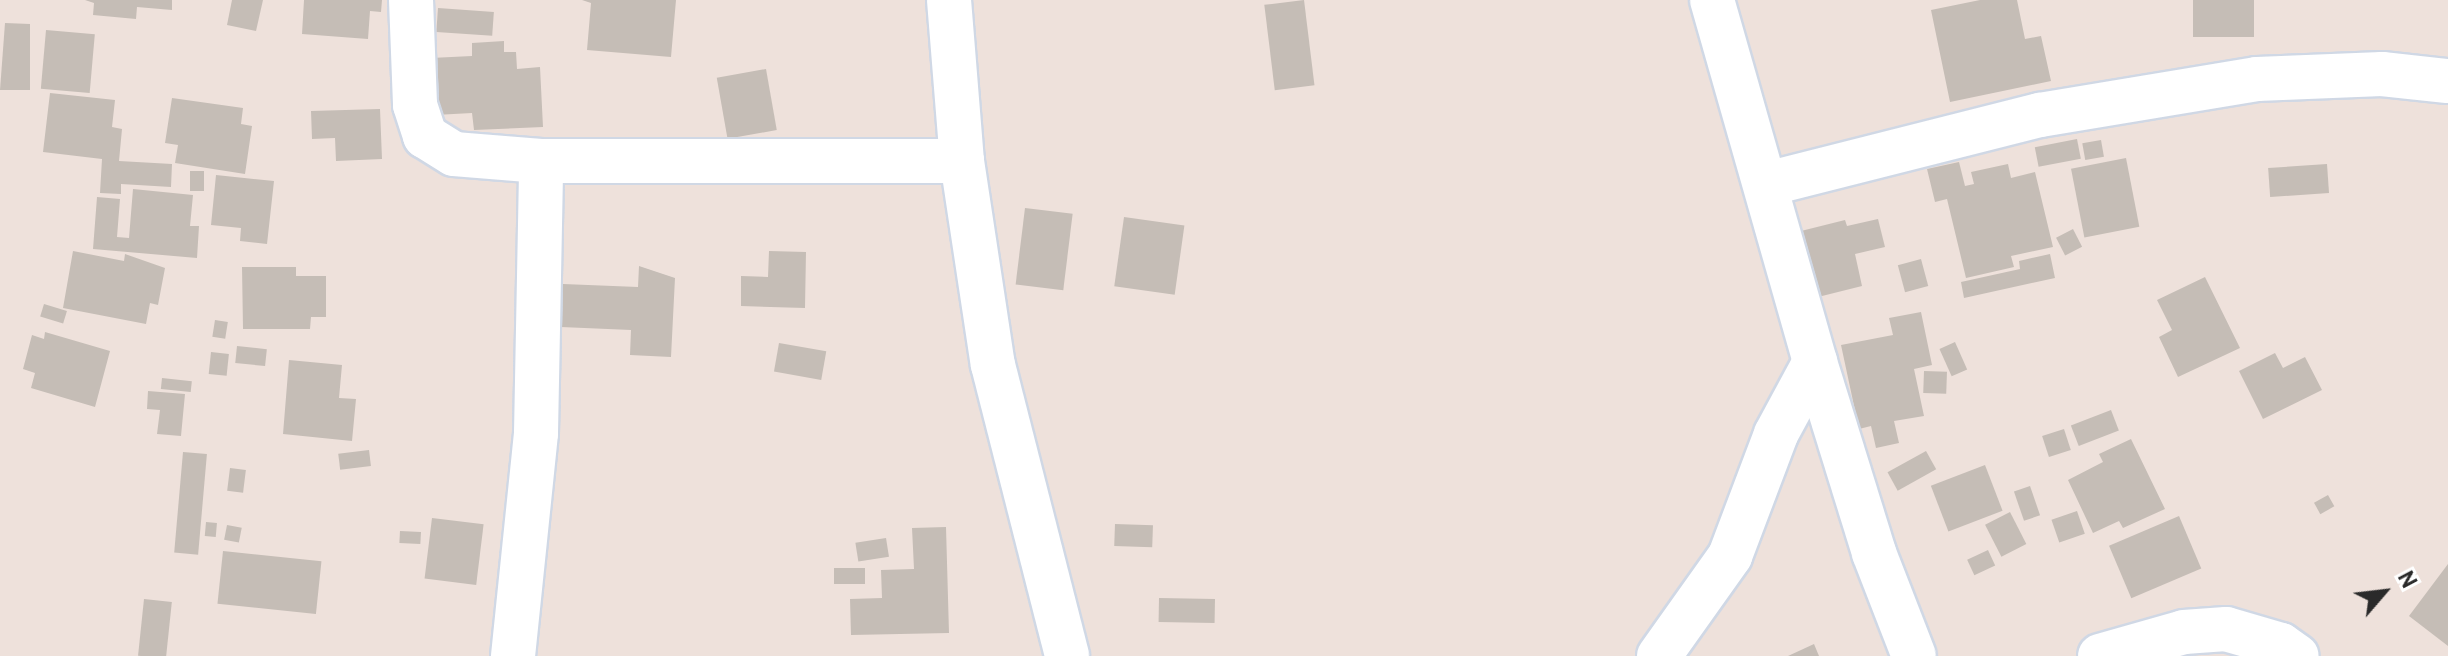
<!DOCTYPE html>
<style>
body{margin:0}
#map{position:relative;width:2448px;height:656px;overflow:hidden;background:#eee1db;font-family:Overpass,sans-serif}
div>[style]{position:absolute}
.building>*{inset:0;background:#c5bdb6;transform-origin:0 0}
.roads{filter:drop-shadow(2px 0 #d0d8e5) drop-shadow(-2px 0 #d0d8e5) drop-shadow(0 2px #d0d8e5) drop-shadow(0 -2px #d0d8e5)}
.minor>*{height:44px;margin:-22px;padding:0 22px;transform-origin:22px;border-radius:22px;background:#fff}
span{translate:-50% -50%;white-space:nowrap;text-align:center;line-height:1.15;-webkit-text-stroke:6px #fff;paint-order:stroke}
.north{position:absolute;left:2344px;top:552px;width:80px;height:80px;-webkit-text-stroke:6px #fff;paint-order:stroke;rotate:62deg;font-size:22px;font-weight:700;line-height:32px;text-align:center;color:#2a2a2a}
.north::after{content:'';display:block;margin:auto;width:28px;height:36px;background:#2a2a2a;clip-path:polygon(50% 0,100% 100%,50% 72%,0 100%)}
</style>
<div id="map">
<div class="building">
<i style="clip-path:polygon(85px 0,172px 0,172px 10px,137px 7px,136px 19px,93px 15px,94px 3px)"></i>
<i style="clip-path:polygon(232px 0,263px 0,256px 31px,227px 25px)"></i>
<i style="clip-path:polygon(304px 0,382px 0,381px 12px,370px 11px,368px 39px,302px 34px)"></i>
<i style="clip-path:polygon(582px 0,676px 0,671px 57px,587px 50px,591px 3px)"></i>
<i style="left:1304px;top:0;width:86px;height:40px;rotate:83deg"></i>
<i style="clip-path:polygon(1980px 0,2017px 0,2025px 39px,2041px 36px,2051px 81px,1950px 102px,1931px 10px)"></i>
<i style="left:2193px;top:0;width:61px;height:37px"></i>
<i style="left:438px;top:8px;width:56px;height:24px;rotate:4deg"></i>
<i style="clip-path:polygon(5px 23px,30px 24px,30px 90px,0 90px)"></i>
<i style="left:46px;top:30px;width:49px;height:59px;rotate:5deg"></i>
<i style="clip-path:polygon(504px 41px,504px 52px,516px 52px,517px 69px,540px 67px,543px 127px,474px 130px,472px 113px,435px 115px,431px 58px,472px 56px,472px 43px)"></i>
<i style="left:766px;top:69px;width:62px;height:50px;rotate:80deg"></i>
<i style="clip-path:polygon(50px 93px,115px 100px,112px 127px,122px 129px,119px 161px,172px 164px,171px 187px,121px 184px,121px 194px,100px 193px,102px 159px,43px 152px)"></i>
<i style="clip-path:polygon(172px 98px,243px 108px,241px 124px,252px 126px,245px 174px,175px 163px,178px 145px,165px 143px)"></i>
<i style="clip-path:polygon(380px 109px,382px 159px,336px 161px,335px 138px,312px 139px,311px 111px)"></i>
<i style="left:2077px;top:139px;width:20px;height:43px;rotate:79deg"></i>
<i style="left:2101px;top:140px;width:17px;height:19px;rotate:80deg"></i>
<i style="left:2126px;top:158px;width:70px;height:56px;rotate:79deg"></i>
<i style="clip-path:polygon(1959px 162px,1965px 186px,1974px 184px,1971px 172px,2008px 164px,2011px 178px,2035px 172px,2053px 247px,2011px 256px,2014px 267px,1966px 278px,1947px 199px,1935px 202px,1927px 169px)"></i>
<i style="left:2327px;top:164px;width:29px;height:59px;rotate:86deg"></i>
<i style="left:190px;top:171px;width:14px;height:20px"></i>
<i style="clip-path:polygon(216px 175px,274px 181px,267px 244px,240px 241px,241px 228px,211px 225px)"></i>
<i style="clip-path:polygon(133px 189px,193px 195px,190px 226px,199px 226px,197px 258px,93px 249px,97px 197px,120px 199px,117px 237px,129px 238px)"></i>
<i style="left:1025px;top:208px;width:48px;height:77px;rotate:7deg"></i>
<i style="left:1124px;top:217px;width:61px;height:70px;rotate:8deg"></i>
<i style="clip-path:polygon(1878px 219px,1885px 247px,1855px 254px,1862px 286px,1810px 299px,1793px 233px,1845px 220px,1847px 226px)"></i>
<i style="left:2073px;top:229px;width:20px;height:19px;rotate:63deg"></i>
<i style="clip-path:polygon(73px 251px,124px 261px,125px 254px,165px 268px,158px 305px,150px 303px,146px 324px,63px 308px)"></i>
<i style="clip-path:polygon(769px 251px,806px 252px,805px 308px,741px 306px,741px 276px,768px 277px)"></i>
<i style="clip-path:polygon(2050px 254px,2055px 278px,1964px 298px,1961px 282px,2020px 269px,2019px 261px)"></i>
<i style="left:1921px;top:259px;width:28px;height:24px;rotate:75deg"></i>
<i style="clip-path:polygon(639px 266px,675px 278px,671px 357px,630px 355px,631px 330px,561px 327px,563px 284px,638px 287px)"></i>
<i style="clip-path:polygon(242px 267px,296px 267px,296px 276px,326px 276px,326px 317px,311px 317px,310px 329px,243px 329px)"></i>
<i style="clip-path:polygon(2205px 277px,2240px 348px,2178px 377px,2159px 337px,2172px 330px,2157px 300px)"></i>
<i style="left:44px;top:304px;width:24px;height:13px;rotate:17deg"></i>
<i style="clip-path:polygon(1921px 312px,1932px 365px,1914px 369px,1924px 416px,1894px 421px,1899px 443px,1876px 448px,1871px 426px,1859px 429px,1841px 345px,1893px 335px,1889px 318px)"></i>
<i style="left:215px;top:320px;width:13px;height:17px;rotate:9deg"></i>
<i style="clip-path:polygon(45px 332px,110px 351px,95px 407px,31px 388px,35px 373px,23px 369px,32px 335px,44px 339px)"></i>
<i style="left:1955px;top:342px;width:30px;height:17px;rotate:66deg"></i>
<i style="left:779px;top:343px;width:48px;height:29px;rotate:10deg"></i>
<i style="left:237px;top:346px;width:30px;height:17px;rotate:6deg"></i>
<i style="left:211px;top:352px;width:18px;height:22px;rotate:6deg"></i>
<i style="clip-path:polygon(2275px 353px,2283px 368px,2305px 357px,2322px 390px,2263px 419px,2239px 371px)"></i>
<i style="clip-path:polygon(289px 360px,342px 365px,339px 398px,356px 399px,352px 441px,283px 434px)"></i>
<i style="left:1924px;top:371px;width:23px;height:22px;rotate:2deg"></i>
<i style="left:162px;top:378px;width:30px;height:11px;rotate:6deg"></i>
<i style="clip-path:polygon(148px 391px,185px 394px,181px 436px,157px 434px,160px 410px,147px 409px)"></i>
<i style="left:2111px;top:410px;width:22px;height:43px;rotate:69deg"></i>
<i style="left:2064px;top:429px;width:22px;height:23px;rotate:72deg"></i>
<i style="clip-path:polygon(2131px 439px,2165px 509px,2123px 528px,2119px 521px,2093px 533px,2068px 480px,2103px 462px,2099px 454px)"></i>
<i style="left:369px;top:450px;width:16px;height:31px;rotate:83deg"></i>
<i style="left:1926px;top:451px;width:21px;height:44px;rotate:61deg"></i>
<i style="left:183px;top:452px;width:24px;height:101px;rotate:5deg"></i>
<i style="left:1985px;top:465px;width:49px;height:58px;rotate:69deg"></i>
<i style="left:230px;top:468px;width:16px;height:23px;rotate:7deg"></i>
<i style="left:2030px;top:486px;width:31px;height:17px;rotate:71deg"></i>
<i style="left:2328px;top:495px;width:13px;height:16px;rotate:61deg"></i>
<i style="left:2077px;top:511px;width:24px;height:27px;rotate:71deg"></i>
<i style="left:2010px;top:512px;width:36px;height:28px;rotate:63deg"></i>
<i style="left:2179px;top:516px;width:57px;height:76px;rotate:67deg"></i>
<i style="left:432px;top:518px;width:52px;height:61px;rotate:7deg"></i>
<i style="left:206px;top:522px;width:11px;height:14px;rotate:5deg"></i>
<i style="left:1115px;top:524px;width:38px;height:22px;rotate:2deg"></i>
<i style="left:227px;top:525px;width:15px;height:15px;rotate:11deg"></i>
<i style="clip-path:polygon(946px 527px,949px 633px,851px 635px,850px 599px,882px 598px,881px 570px,914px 569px,912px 528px)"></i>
<i style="left:400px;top:531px;width:21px;height:12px;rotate:3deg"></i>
<i style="left:886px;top:538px;width:19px;height:31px;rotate:81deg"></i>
<i style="left:1988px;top:550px;width:17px;height:23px;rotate:65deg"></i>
<i style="left:223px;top:551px;width:99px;height:53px;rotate:6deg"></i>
<i style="clip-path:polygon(2448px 564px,2448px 646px,2409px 616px)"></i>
<i style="left:834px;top:568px;width:31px;height:16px"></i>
<i style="left:1159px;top:598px;width:56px;height:24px;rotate:1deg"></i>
<i style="left:144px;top:599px;width:28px;height:57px;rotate:6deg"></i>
<i style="clip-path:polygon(1814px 644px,1819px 656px,1788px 656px)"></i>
</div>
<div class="roads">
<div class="minor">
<i style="left:411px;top:0;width:105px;rotate:87.8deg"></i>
<i style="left:415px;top:105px;width:33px;rotate:72deg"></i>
<i style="left:425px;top:136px;width:34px;rotate:32deg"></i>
<i style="left:454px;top:154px;width:87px;rotate:4.6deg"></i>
<i style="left:541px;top:161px;width:421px"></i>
<i style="left:949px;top:0;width:162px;rotate:85.4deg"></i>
<i style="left:962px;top:161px;width:206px;rotate:81.4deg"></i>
<i style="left:993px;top:365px;width:300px;rotate:75.7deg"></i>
<i style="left:1712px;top:0;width:376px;rotate:74.1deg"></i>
<i style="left:1815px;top:362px;width:200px;rotate:72.8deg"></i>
<i style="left:1874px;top:553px;width:110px;rotate:68.8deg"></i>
<i style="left:1767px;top:184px;width:282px;rotate:-14.2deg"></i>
<i style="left:2040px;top:115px;width:220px;rotate:-9.4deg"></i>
<i style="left:2257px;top:79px;width:125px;rotate:-2.3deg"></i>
<i style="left:2382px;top:74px;width:66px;rotate:6.1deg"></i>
<i style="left:513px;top:656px;width:224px;rotate:-84.1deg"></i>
<i style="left:536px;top:433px;width:272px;rotate:-88.9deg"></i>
<i style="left:1659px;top:656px;width:123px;rotate:-54.6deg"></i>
<i style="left:1730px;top:556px;width:130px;rotate:-69.3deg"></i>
<i style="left:1776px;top:434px;width:82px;rotate:-61.6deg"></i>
<i style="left:2100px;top:656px;width:87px;rotate:-15.9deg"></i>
<i style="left:2184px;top:632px;width:42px;rotate:-4.1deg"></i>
<i style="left:2226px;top:629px;width:57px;rotate:16.2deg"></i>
<i style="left:2281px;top:645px;width:19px;rotate:35deg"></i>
</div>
</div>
<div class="north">N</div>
</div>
